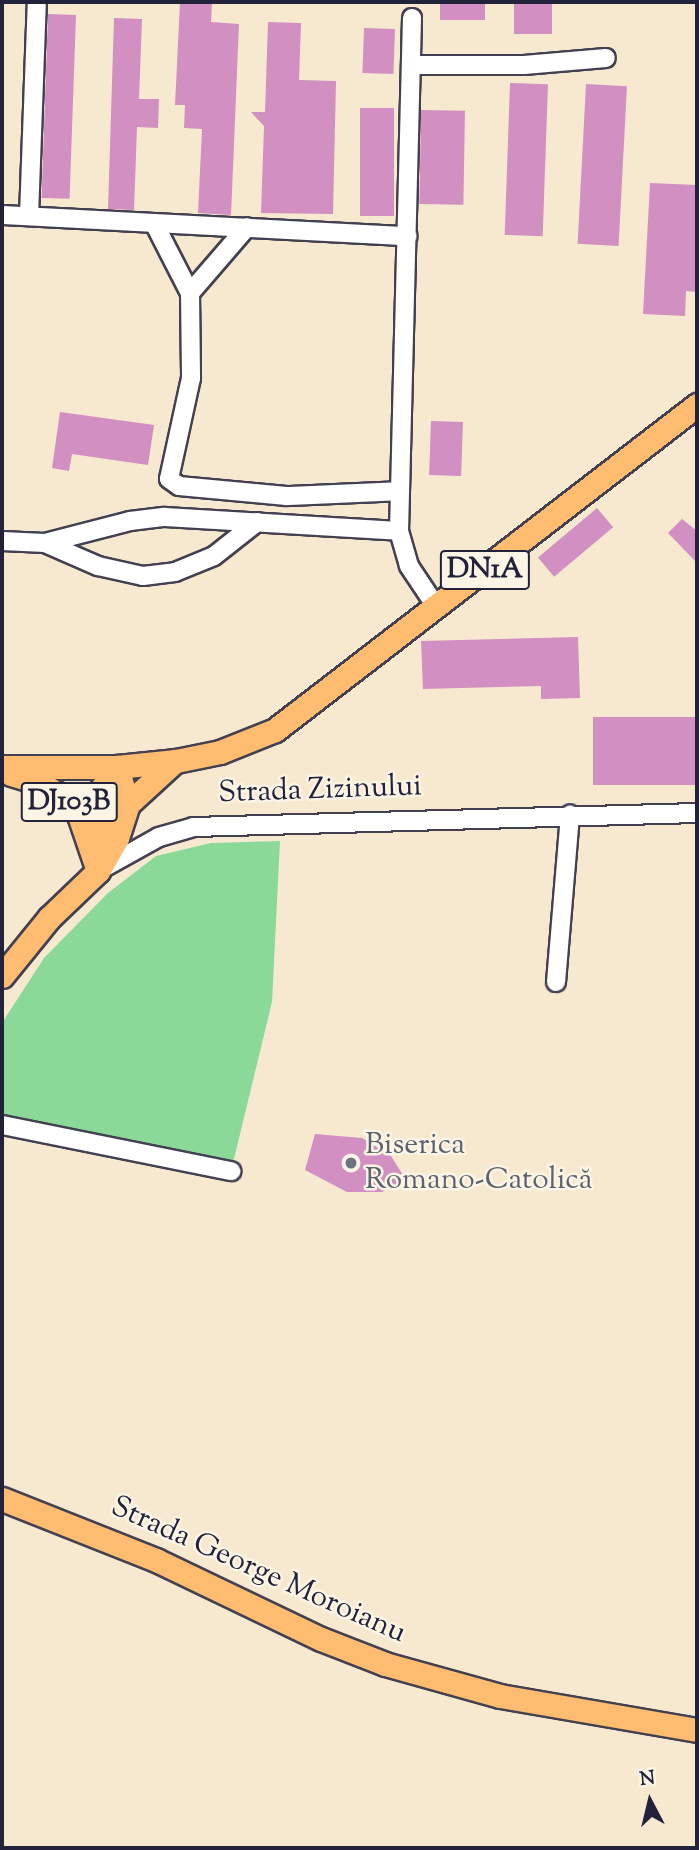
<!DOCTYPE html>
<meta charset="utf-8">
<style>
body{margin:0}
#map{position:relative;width:699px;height:1850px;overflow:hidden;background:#f7e8d0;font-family:"Sorts Mill Goudy",serif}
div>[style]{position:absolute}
.green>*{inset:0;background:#8ad998}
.building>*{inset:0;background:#d18fc2;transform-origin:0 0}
.roads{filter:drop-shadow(2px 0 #424051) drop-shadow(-2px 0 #424051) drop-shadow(0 2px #424051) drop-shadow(0 -2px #424051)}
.minor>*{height:18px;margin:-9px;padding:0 9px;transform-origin:9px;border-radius:9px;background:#fff}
.major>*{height:23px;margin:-11.5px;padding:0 11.5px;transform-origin:11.5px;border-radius:11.5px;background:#fdbc70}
.dots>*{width:19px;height:19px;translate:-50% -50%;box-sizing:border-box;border:4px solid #fcf5e5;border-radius:50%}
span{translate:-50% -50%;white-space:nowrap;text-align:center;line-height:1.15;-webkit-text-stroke:5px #fcf5e5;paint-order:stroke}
.shield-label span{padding:2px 5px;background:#fcf5e5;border:2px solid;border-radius:5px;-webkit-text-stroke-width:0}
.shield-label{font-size:28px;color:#22223b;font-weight:700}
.street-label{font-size:30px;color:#22223b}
.worship-label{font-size:30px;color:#5b616d}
.left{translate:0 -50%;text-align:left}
.frame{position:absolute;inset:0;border:4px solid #22223b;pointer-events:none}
.north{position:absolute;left:615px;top:1766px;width:70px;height:70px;-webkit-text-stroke:5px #fcf5e5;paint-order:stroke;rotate:353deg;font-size:19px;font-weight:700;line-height:28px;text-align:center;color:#22223b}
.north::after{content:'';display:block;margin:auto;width:24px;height:32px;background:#22223b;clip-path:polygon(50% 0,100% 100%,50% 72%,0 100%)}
</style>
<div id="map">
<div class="green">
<i style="clip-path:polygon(280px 841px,272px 1002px,233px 1163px,2px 1117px,2px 1023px,44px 958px,108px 893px,156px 856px,211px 843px)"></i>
</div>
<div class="building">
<i style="clip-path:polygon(180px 2px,212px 2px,211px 22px,239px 24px,231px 215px,198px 213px,202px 129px,184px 128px,185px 105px,175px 105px)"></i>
<i style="left:440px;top:2px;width:45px;height:18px"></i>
<i style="left:514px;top:2px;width:38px;height:32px"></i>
<i style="left:48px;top:14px;width:28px;height:184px;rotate:2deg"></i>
<i style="clip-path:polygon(114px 18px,142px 19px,139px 99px,159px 99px,158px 128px,137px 127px,134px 210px,108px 209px)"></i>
<i style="clip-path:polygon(268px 22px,301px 23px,299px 80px,336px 81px,333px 214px,261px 213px,264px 126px,251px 112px,265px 112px)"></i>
<i style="left:364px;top:28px;width:31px;height:45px;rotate:2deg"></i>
<i style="left:510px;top:83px;width:38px;height:152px;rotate:2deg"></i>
<i style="left:586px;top:84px;width:41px;height:160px;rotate:3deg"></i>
<i style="left:360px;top:108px;width:34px;height:108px"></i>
<i style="left:421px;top:110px;width:44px;height:94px;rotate:1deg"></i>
<i style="clip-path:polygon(650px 183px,697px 185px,697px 292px,686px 291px,685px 316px,643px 314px)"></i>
<i style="clip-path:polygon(60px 412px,154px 425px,148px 465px,72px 454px,69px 471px,52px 468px)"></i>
<i style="left:431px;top:421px;width:32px;height:54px;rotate:2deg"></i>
<i style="left:597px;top:508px;width:25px;height:77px;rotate:50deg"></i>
<i style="clip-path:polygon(682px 519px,697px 531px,697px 563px,668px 533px)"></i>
<i style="clip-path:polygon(578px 637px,580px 698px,541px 699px,541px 686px,423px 689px,421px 641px)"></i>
<i style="left:697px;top:717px;width:68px;height:104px;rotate:90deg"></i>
<i style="clip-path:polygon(315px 1134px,362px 1138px,391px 1156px,406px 1180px,382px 1192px,347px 1192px,305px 1170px)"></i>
</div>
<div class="roads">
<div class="minor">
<i style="left:412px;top:18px;width:513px;rotate:91.45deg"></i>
<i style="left:399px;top:531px;width:36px;rotate:74deg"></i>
<i style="left:409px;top:566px;width:50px;rotate:56.3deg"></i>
<i style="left:411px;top:65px;width:113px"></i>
<i style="left:524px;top:65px;width:82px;rotate:-4.9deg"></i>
<i style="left:2px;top:215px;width:406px;rotate:3deg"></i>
<i style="left:29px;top:216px;width:214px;rotate:-87.9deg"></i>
<i style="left:154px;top:223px;width:79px;rotate:62.8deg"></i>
<i style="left:190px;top:293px;width:87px;rotate:-49.2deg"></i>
<i style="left:190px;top:293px;width:85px;rotate:89.3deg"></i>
<i style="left:191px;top:378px;width:103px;rotate:102.3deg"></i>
<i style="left:169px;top:479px;width:12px;rotate:35deg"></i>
<i style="left:179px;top:486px;width:108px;rotate:5.3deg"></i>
<i style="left:287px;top:496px;width:113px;rotate:-2.5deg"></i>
<i style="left:2px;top:541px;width:43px;rotate:2.7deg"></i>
<i style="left:45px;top:543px;width:88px;rotate:-14.5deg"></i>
<i style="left:130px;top:521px;width:35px;rotate:-7deg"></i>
<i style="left:165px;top:517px;width:234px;rotate:3.4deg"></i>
<i style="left:45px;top:543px;width:58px;rotate:23.5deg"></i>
<i style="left:98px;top:566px;width:46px;rotate:12.5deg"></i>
<i style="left:143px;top:576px;width:32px;rotate:-7deg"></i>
<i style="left:175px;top:572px;width:42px;rotate:-22.3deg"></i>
<i style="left:214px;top:556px;width:55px;rotate:-38.3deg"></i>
<i style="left:98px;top:871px;width:70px;rotate:-29.1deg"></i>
<i style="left:159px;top:837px;width:35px;rotate:-16deg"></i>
<i style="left:193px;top:827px;width:504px;rotate:-1.59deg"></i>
<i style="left:556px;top:982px;width:168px;rotate:-85.2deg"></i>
<i style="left:2px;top:1125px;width:234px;rotate:11.4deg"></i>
</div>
<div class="major">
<i style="left:2px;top:767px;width:115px"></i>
<i style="left:117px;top:767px;width:59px;rotate:-5.8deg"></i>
<i style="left:176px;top:761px;width:45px;rotate:-11.6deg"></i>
<i style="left:220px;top:752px;width:59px;rotate:-21.8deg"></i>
<i style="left:275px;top:730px;width:533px;rotate:-37.6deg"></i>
<i style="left:11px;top:774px;width:30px;rotate:17deg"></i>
<i style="left:40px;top:783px;width:31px;rotate:32deg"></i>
<i style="left:66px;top:799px;width:21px;rotate:51deg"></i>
<i style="left:79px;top:815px;width:59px;rotate:71.3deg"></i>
<i style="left:128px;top:804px;width:64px;rotate:-42.5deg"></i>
<i style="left:97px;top:846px;width:58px;rotate:-85.1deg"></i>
<i style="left:102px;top:788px;width:26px;rotate:-54deg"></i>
<i style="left:2px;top:976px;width:75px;rotate:-51deg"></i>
<i style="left:49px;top:918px;width:68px;rotate:-43.8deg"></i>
<i style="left:98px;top:871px;width:38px;rotate:-60deg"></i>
<i style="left:117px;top:838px;width:36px;rotate:-72deg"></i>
<i style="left:128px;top:804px;width:39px;rotate:-107deg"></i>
<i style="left:2px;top:1499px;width:166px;rotate:21.6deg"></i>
<i style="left:156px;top:1560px;width:183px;rotate:25.6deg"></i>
<i style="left:321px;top:1639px;width:69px;rotate:21.3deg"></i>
<i style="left:385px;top:1664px;width:119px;rotate:15.5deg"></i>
<i style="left:500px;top:1696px;width:200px;rotate:9.8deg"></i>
</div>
</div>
<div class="dots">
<i style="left:351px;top:1163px;background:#6b7280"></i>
</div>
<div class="shield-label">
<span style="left:485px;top:570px">DN1A</span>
<span style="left:69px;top:802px">DJ103B</span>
</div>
<div class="street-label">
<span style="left:320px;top:791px;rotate:-2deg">Strada Zizinului</span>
<span style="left:258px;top:1571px;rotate:24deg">Strada George Moroianu</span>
</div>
<div class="worship-label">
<span class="left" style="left:365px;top:1163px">Biserica<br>Romano-Catolică</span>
</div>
<div class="frame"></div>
<div class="north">N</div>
</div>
